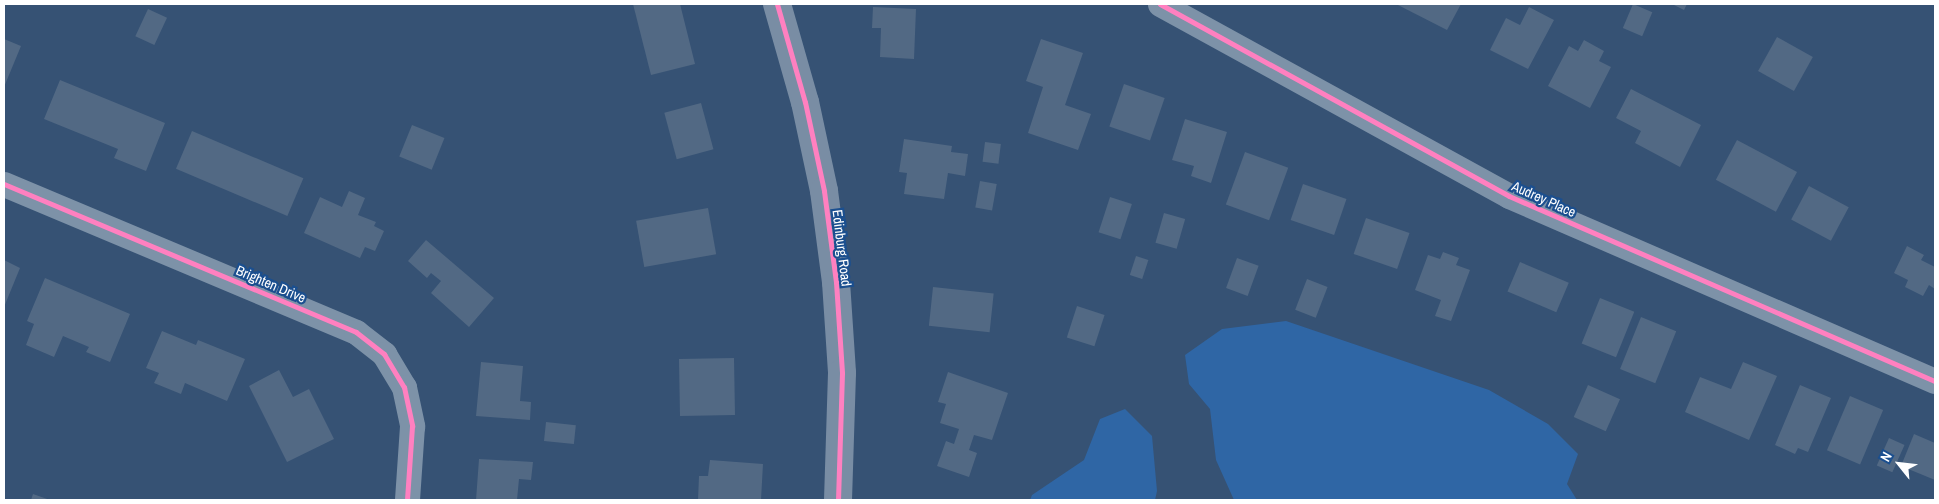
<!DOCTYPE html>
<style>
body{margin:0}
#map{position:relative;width:1939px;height:504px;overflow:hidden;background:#365274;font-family:"Archivo Narrow",sans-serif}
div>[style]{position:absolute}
.green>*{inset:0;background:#2f66a5}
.building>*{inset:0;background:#526984;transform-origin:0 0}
.street>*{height:25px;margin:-12.5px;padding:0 12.5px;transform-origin:12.5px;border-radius:12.5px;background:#7d92a8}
.secondary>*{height:28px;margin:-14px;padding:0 14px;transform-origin:14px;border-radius:14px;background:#798da4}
.cycleway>*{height:5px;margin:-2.5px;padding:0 2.5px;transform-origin:2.5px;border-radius:2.5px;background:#ff80c0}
span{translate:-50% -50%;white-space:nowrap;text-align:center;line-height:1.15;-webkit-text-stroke:4.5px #1b4f8f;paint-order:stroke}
.street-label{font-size:14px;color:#fff}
.frame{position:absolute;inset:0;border:5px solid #fff;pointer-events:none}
.north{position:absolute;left:1874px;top:439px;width:50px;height:50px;-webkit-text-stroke:4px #1b4f8f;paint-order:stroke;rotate:299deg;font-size:14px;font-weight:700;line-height:20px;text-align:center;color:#fff}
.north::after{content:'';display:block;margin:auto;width:18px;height:22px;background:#fff;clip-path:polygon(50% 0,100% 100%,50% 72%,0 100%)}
</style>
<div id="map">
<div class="green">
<i style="clip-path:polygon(1286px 321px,1489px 390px,1548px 424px,1578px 454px,1567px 484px,1577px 500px,1234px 500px,1216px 460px,1210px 409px,1189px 384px,1185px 355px,1222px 329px)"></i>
<i style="clip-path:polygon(1125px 409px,1152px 436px,1157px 491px,1155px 500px,1030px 500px,1032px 495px,1084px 460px,1100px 419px)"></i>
</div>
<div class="building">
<i style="clip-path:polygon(633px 4px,680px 4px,695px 64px,651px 75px)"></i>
<i style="clip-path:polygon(1396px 4px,1461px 4px,1447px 30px)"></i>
<i style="left:1633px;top:4px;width:21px;height:26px;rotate:23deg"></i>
<i style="clip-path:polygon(1672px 4px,1687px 4px,1684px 10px)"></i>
<i style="clip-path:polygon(873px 7px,916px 9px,914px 59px,880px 57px,881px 28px,872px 28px)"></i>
<i style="clip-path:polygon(1529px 7px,1554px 20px,1528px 69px,1490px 50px,1506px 18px,1520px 25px)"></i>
<i style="left:148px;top:9px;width:21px;height:30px;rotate:25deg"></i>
<i style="left:1777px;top:37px;width:41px;height:39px;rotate:29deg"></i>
<i style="clip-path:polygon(4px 39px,21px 46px,4px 87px)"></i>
<i style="clip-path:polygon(1041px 39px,1083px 53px,1065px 105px,1091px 114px,1078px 150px,1028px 133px,1043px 87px,1026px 81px)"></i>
<i style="clip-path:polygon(1584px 40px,1604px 51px,1599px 61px,1611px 67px,1590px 108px,1548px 86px,1569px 46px,1578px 51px)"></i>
<i style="clip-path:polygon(60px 80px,165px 123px,146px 171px,114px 158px,118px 149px,44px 119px)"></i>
<i style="left:1124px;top:84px;width:43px;height:45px;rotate:19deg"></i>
<i style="clip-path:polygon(1631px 89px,1701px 125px,1680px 167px,1635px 143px,1641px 131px,1616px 118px)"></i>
<i style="left:701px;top:103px;width:48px;height:38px;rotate:75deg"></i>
<i style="clip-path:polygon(1185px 119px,1227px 132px,1211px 183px,1191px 176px,1194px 166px,1172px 160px)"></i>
<i style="left:412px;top:125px;width:35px;height:34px;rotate:22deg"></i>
<i style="left:192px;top:131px;width:121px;height:41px;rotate:23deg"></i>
<i style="clip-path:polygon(904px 139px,952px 146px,951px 152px,968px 154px,965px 176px,948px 173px,944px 199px,904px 194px,907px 173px,899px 172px)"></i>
<i style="left:1737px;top:140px;width:68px;height:45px;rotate:28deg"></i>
<i style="left:985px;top:142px;width:16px;height:20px;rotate:7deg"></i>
<i style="left:1245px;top:152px;width:46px;height:56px;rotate:20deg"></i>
<i style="left:980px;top:181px;width:17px;height:27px;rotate:10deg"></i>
<i style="left:1303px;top:184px;width:46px;height:38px;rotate:19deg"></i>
<i style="left:1809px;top:186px;width:45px;height:38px;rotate:28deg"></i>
<i style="clip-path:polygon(349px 191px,365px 198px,358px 215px,376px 222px,374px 226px,384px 231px,375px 251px,365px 247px,360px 258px,304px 233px,320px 197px,342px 207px)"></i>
<i style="left:1110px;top:197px;width:23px;height:37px;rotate:18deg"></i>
<i style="left:708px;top:208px;width:47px;height:73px;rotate:80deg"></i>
<i style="left:1164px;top:213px;width:22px;height:31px;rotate:16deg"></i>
<i style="left:1366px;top:218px;width:46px;height:38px;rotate:19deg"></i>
<i style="clip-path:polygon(426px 240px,494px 298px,469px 327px,431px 293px,441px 281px,431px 273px,427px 278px,408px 261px)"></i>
<i style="clip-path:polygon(1907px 246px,1924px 255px,1921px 260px,1935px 267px,1935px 289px,1929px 285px,1923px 296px,1905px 287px,1908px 280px,1894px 273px)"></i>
<i style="clip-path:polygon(1443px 252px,1459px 258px,1456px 265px,1470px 270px,1451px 321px,1435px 316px,1441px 300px,1415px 290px,1428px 255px,1440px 259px)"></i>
<i style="left:1136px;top:256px;width:13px;height:20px;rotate:18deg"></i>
<i style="left:1237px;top:258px;width:23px;height:32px;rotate:20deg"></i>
<i style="clip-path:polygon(4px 260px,20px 268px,4px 307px)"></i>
<i style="left:1520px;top:262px;width:53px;height:32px;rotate:23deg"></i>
<i style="clip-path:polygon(45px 278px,130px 314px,110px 362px,86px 352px,89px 347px,63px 336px,54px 357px,26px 345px,34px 324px,27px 321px)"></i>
<i style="left:1307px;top:279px;width:22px;height:33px;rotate:21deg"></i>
<i style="left:933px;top:287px;width:61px;height:39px;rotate:6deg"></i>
<i style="left:1600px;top:298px;width:37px;height:49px;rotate:22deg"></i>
<i style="left:1077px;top:306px;width:29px;height:33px;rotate:18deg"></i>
<i style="left:1641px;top:317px;width:38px;height:56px;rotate:22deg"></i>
<i style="clip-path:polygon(162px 331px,196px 345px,198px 340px,245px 359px,227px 401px,185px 383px,181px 394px,154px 383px,159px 373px,146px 368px)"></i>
<i style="left:734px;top:358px;width:57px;height:55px;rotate:89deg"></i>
<i style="clip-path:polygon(481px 362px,523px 366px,520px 401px,531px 402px,530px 420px,476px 416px)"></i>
<i style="clip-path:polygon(1743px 362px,1777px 376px,1749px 440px,1685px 412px,1700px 377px,1731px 389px)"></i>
<i style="clip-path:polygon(279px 370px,293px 397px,309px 389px,334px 439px,287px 462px,249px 386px)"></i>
<i style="clip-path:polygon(948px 372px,1008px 393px,992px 440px,974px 435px,969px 450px,977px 453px,969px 477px,937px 466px,946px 441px,954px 444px,959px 429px,940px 423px,946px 404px,938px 402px)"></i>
<i style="left:1588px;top:385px;width:35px;height:35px;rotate:24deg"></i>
<i style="clip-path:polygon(1800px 385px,1831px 398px,1808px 452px,1798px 448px,1795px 454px,1775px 445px)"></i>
<i style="left:1850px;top:396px;width:36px;height:59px;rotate:23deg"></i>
<i style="left:546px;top:422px;width:30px;height:19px;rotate:6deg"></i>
<i style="clip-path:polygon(1914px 434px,1935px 443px,1935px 480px,1901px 466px)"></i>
<i style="left:1889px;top:438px;width:17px;height:30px;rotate:24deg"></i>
<i style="clip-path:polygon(479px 459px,533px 462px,531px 480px,519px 479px,517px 500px,476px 500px)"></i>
<i style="clip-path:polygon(710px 460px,763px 464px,761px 500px,698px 500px,699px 476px,708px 476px)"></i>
<i style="clip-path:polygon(33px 494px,50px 500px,31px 500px)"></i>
</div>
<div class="street">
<i style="left:1160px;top:4px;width:398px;rotate:28.8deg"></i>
<i style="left:1509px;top:196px;width:464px;rotate:23.5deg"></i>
<i style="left:4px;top:184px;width:382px;rotate:22.8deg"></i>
<i style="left:356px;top:332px;width:36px;rotate:38deg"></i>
<i style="left:384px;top:354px;width:39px;rotate:59deg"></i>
<i style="left:404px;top:387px;width:40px;rotate:78deg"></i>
<i style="left:412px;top:426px;width:74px;rotate:93.9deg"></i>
</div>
<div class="secondary">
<i style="left:777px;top:4px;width:102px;rotate:74.1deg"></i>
<i style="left:805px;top:102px;width:91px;rotate:77.9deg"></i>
<i style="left:824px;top:191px;width:92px;rotate:82.5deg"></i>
<i style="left:836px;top:282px;width:91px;rotate:86.2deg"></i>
<i style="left:842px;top:373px;width:127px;rotate:91.8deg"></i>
</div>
<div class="cycleway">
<i style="left:777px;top:4px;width:102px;rotate:74.1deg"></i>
<i style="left:805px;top:102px;width:91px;rotate:77.9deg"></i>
<i style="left:824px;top:191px;width:92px;rotate:82.5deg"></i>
<i style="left:836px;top:282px;width:91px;rotate:86.2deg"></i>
<i style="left:842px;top:373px;width:127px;rotate:91.8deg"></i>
<i style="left:1160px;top:4px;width:398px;rotate:28.8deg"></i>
<i style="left:1509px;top:196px;width:464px;rotate:23.5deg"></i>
<i style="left:4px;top:184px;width:382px;rotate:22.8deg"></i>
<i style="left:356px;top:332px;width:36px;rotate:38deg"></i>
<i style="left:384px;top:354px;width:39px;rotate:59deg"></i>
<i style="left:404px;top:387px;width:40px;rotate:78deg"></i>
<i style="left:412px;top:426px;width:74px;rotate:93.9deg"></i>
</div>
<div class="street-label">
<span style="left:1544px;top:199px;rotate:24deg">Audrey Place</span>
<span style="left:842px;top:248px;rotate:83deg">Edinburg Road</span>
<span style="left:271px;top:284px;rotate:23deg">Brighten Drive</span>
</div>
<div class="frame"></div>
<div class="north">N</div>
</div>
